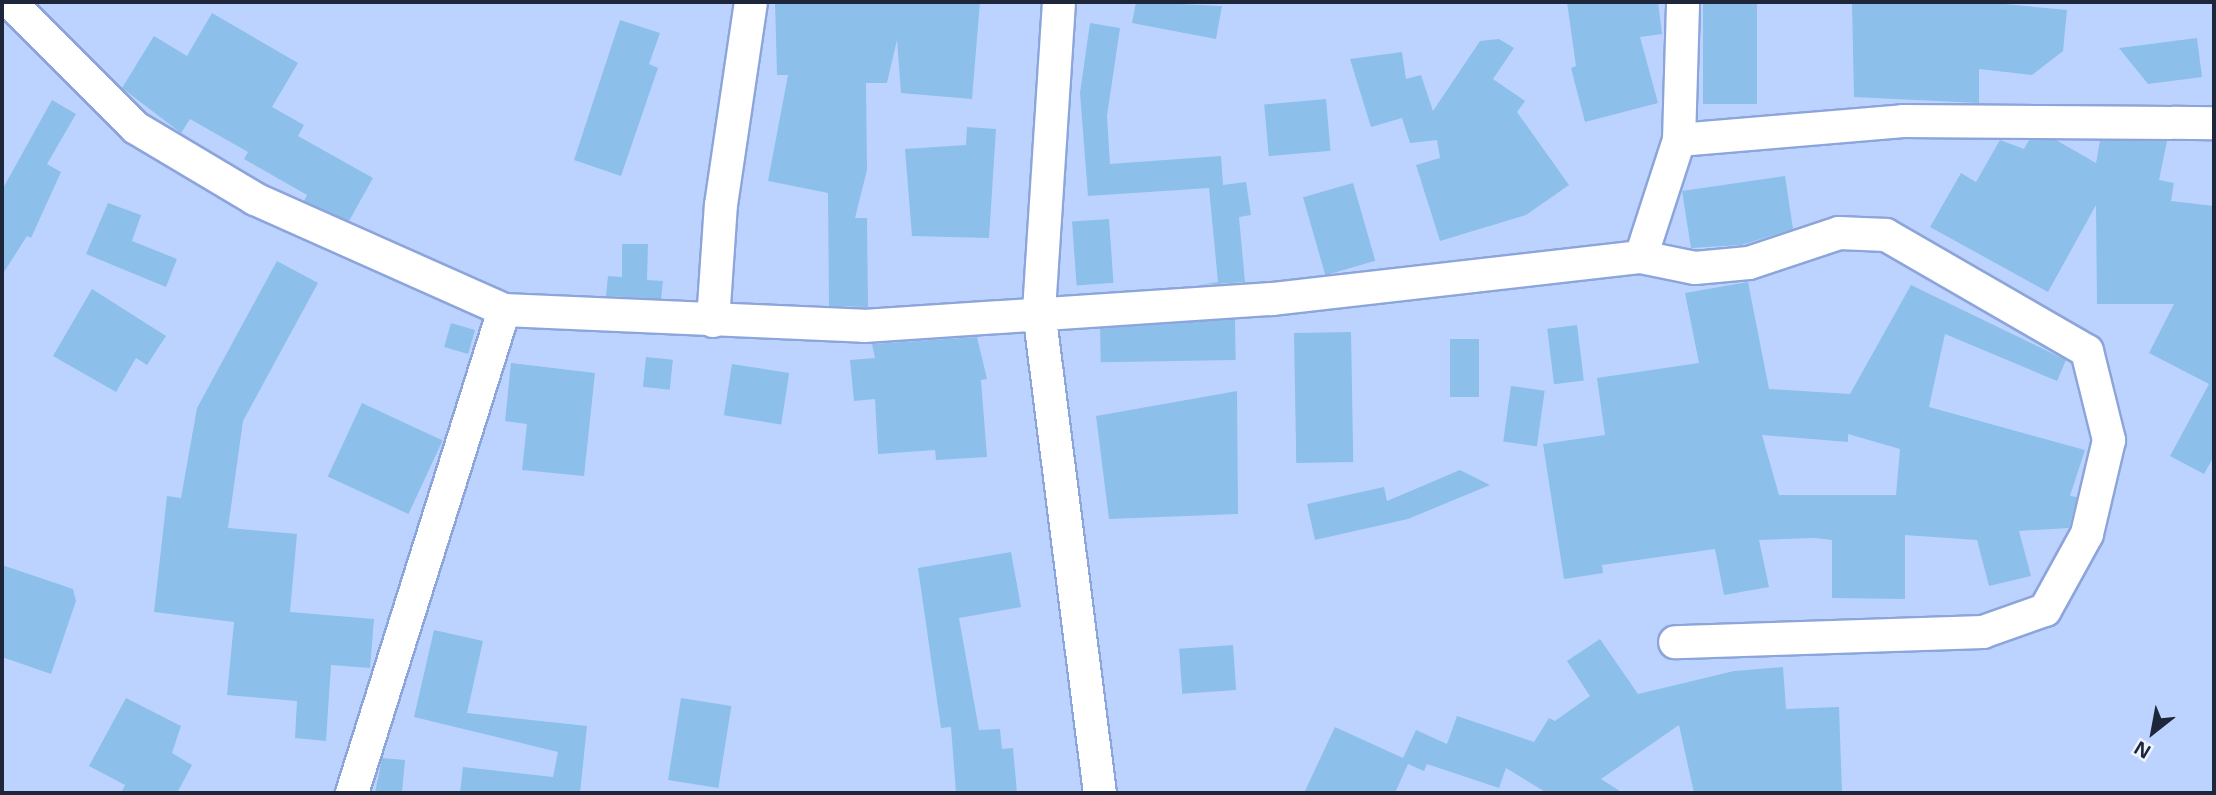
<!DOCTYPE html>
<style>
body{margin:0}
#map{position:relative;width:2216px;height:795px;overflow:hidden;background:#bdd3ff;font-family:"Open Sans",sans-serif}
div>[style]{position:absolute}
.building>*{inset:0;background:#8cbfea;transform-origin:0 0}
.roads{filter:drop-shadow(2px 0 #8ca5da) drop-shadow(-2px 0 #8ca5da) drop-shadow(0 2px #8ca5da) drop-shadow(0 -2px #8ca5da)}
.minor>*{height:32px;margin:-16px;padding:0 16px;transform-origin:16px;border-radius:16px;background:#fff}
span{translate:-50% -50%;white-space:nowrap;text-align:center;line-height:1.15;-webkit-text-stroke:5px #eef4ff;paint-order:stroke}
.frame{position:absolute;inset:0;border:4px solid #1d263b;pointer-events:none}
.north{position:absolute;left:2118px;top:697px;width:70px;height:70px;-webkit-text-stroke:5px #eef4ff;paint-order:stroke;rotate:211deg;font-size:19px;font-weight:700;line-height:28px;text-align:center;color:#1d263b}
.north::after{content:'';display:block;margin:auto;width:24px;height:32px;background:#1d263b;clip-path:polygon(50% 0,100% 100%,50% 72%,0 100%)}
</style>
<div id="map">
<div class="building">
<i style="clip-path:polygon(775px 2px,980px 2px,972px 99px,901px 93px,897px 40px,887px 83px,866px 83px,867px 170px,855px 218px,867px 218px,868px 307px,829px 306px,828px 193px,768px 181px,788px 75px,777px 75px)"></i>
<i style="clip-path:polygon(1136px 2px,1222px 6px,1216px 39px,1132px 23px)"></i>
<i style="clip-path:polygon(1567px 2px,1658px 2px,1662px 34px,1640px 37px,1658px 103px,1585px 122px,1571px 68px,1576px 66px)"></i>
<i style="left:1703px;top:2px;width:54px;height:102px"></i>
<i style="clip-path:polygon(1852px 2px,1983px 2px,2067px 10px,2063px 51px,2032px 75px,1979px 69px,1979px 103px,1854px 97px)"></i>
<i style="clip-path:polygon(212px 13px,298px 63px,272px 107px,304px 125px,298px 136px,373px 178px,349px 221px,304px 201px,307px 195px,244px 159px,248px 152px,190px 119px,181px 133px,122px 88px,154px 36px,187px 56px)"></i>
<i style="clip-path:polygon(620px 20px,660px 33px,649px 64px,658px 68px,621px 176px,574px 160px)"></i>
<i style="clip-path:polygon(1090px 23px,1120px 28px,1107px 116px,1110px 164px,1221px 156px,1223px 185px,1246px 182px,1251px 215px,1239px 217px,1245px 282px,1199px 285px,1218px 282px,1209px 188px,1088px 196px,1080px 93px)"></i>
<i style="clip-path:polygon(2197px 38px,2202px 77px,2148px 84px,2119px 48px)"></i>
<i style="clip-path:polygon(1499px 39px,1514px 48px,1493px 79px,1525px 101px,1517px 112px,1569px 185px,1526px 215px,1440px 241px,1416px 165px,1440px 158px,1437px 140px,1410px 143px,1402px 118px,1371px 127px,1350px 59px,1402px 52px,1406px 79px,1421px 75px,1433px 111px,1480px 41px)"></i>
<i style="left:1326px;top:99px;width:52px;height:62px;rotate:85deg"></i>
<i style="clip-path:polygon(52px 100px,76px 114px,47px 164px,61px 172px,31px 238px,27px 236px,2px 275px,2px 190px)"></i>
<i style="clip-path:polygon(967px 127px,996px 129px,989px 238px,912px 236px,905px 149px,966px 145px)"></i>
<i style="clip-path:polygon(2000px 140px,2024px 149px,2029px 140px,2056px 140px,2096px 163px,2100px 141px,2167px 141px,2159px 180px,2174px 183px,2171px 201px,2214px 206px,2214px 456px,2204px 474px,2170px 456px,2209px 384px,2149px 353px,2174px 304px,2097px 304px,2096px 205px,2048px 292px,1930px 227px,1961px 173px,1976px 182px)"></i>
<i style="clip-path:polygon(1785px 176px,1793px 229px,1741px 245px,1691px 248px,1682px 191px)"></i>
<i style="left:1353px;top:183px;width:81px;height:52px;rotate:74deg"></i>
<i style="clip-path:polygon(108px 203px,141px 215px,132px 241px,177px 259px,166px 287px,86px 254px)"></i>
<i style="left:1109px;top:219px;width:64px;height:37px;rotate:86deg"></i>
<i style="clip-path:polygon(622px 244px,648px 244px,647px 280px,663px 281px,661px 299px,606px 296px,608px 276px,622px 277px)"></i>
<i style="clip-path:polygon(277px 261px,318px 283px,243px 421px,228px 528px,297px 534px,290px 612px,374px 619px,370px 668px,331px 665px,326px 741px,295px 738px,297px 701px,227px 695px,234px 622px,154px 612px,167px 496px,181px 498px,197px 408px)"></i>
<i style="clip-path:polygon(evenodd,1748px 282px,1769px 389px,1850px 394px,1911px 285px,2066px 360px,2057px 381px,1945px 334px,1929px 407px,2085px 450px,2070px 496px,2077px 497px,2069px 528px,2019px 531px,2031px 576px,1989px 586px,1977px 540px,1905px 535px,1905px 599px,1832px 598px,1832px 540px,1815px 538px,1759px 540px,1769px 587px,1724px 595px,1715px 549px,1602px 565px,1603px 573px,1564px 579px,1543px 444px,1605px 435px,1597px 378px,1699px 363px,1685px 293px,1748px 282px,1848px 434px,1900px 449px,1896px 495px,1779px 495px,1762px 435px,1848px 442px,1848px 434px)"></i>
<i style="clip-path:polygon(92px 289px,166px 336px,147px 365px,136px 358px,116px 392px,53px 356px)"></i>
<i style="left:1235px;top:320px;width:40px;height:135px;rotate:89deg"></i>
<i style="left:451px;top:323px;width:25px;height:25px;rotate:16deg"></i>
<i style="left:1577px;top:325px;width:56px;height:30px;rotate:83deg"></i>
<i style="left:1351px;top:332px;width:130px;height:57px;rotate:89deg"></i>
<i style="clip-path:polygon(977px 337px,987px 379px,981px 380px,987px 457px,936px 460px,935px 450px,878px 454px,875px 399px,854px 401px,850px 360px,875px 358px,872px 344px)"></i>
<i style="left:1450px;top:339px;width:29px;height:58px"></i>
<i style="left:646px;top:357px;width:27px;height:30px;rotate:6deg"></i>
<i style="clip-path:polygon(511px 363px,595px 373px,584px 476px,522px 470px,527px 424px,505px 421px)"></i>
<i style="left:732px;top:364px;width:58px;height:52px;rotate:9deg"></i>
<i style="left:1511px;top:386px;width:34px;height:56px;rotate:8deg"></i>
<i style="clip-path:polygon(1237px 391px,1238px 514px,1109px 519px,1096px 416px)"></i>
<i style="left:362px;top:403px;width:89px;height:81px;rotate:25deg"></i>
<i style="clip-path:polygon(1460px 470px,1490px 485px,1408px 519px,1315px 540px,1307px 504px,1384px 487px,1387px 501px)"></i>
<i style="clip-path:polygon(1011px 552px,1021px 607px,959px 618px,979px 730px,1000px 729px,1002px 749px,1013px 748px,1017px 793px,956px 793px,951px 727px,941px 728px,918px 568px)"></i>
<i style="clip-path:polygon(2px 565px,73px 589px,76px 601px,51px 674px,2px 657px)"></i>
<i style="clip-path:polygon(434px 630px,483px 641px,467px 713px,587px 726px,580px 793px,460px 793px,463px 767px,553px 777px,558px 752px,414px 717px)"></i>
<i style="clip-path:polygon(1600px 639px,1638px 694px,1734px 671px,1783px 667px,1786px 709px,1839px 707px,1842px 793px,1694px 793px,1679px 725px,1601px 779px,1623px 793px,1547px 793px,1506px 768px,1499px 788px,1427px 764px,1424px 771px,1408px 764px,1395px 793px,1304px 793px,1335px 727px,1403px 758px,1416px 730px,1447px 744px,1457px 716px,1534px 742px,1549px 718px,1555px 721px,1590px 696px,1567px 661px)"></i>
<i style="left:1233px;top:645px;width:45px;height:54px;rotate:86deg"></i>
<i style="clip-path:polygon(126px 698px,181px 726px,172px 753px,192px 765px,177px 793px,121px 793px,125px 785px,89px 766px)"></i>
<i style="left:681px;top:698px;width:51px;height:83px;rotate:9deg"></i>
<i style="clip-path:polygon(382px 758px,405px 760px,402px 793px,375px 793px)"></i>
</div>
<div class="roads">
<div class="minor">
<i style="left:10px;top:2px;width:178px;rotate:45deg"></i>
<i style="left:136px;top:128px;width:139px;rotate:30.8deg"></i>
<i style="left:255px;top:199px;width:273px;rotate:24deg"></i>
<i style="left:504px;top:310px;width:360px;rotate:2.5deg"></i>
<i style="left:864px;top:326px;width:409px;rotate:-3.8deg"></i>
<i style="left:1272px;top:299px;width:371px;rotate:-6.5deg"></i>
<i style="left:1641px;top:257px;width:123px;rotate:-72deg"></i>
<i style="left:1679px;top:140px;width:138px;rotate:-88.3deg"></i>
<i style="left:1059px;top:2px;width:310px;rotate:93.7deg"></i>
<i style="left:1039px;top:311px;width:486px;rotate:82.8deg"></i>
<i style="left:1679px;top:140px;width:225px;rotate:-4.8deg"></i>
<i style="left:1903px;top:121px;width:311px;rotate:0.4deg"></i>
<i style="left:1641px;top:257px;width:55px;rotate:11.5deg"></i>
<i style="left:1695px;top:268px;width:54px;rotate:-5.3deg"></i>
<i style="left:1749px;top:263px;width:95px;rotate:-18.4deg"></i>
<i style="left:1839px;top:233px;width:47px;rotate:2.4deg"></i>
<i style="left:1886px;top:235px;width:232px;rotate:30deg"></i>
<i style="left:2087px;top:351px;width:92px;rotate:76.1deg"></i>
<i style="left:2109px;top:440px;width:97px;rotate:103.2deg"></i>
<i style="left:2087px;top:534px;width:87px;rotate:118.9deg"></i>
<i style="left:2045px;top:610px;width:66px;rotate:160.5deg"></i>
<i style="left:1983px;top:632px;width:308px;rotate:178.1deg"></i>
<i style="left:713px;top:321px;width:116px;rotate:-86.1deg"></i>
<i style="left:721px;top:205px;width:205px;rotate:-81.6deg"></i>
<i style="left:352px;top:793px;width:506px;rotate:-72.53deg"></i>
</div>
</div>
<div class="frame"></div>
<div class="north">N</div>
</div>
